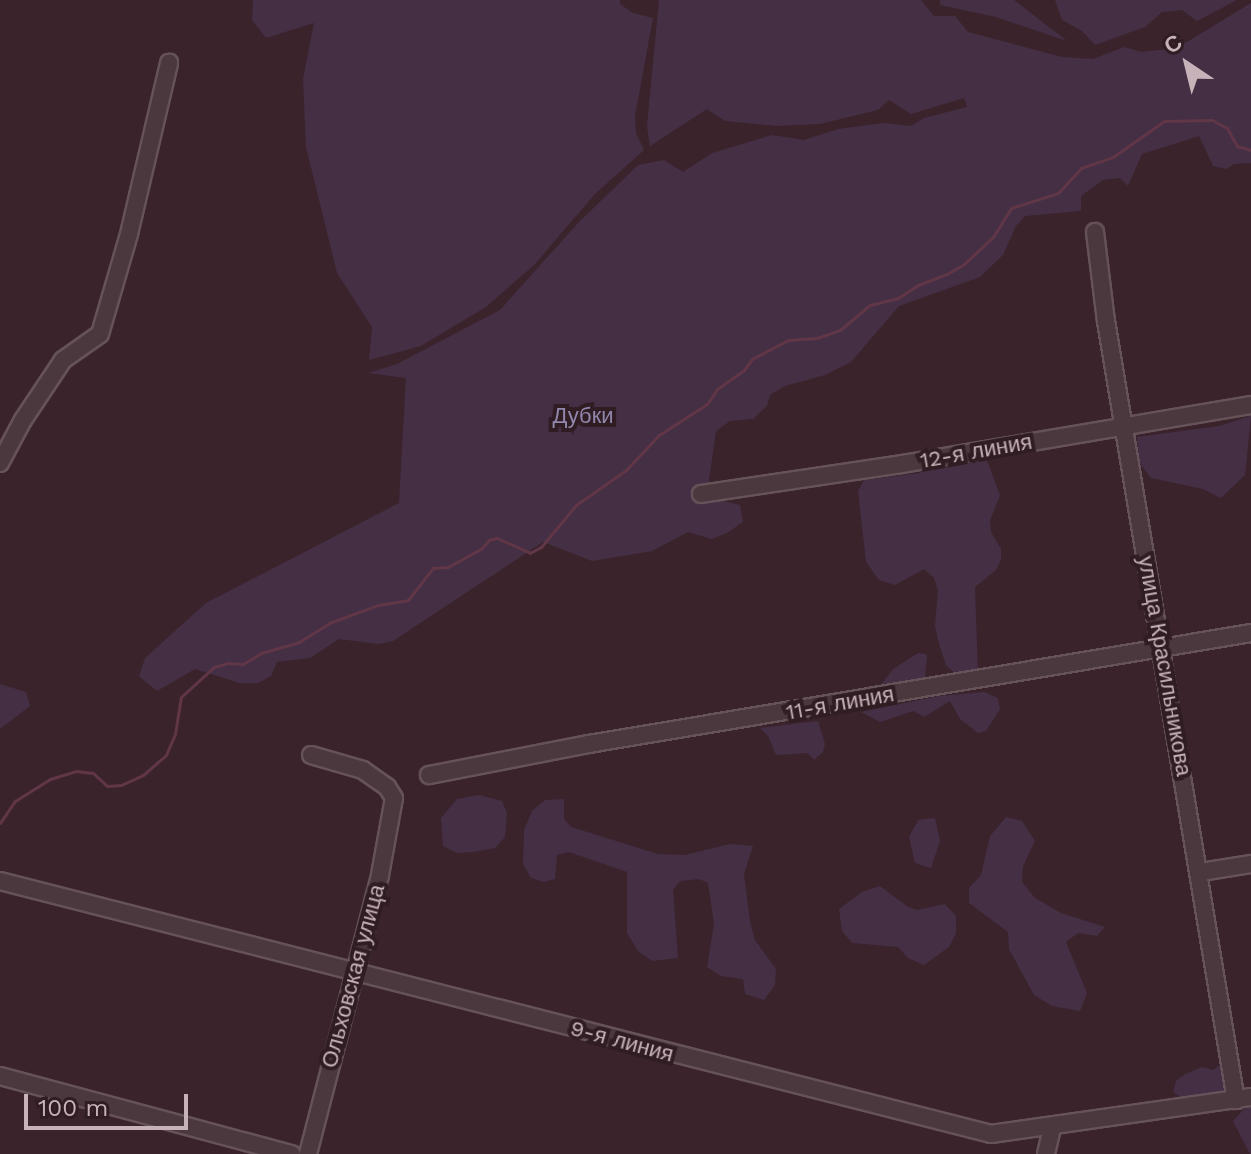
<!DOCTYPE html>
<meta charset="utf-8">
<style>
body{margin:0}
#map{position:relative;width:1251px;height:1154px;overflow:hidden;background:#3b232c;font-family:"Work Sans",sans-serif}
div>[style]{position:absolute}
.green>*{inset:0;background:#442f45}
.stream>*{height:3px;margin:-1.5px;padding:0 1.5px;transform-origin:1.5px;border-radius:1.5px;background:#613647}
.roads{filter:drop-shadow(2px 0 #665259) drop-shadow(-2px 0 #665259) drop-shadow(0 2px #665259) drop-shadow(0 -2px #665259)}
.minor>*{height:16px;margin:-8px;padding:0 8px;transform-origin:8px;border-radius:8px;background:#4b373e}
span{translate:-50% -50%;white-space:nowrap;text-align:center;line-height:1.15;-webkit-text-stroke:8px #301c23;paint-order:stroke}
.park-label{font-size:22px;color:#9187ac}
.street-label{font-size:22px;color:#c7b2b9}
.north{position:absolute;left:1147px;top:24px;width:80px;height:80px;-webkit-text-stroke:6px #301c23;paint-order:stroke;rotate:325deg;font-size:22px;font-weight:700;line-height:32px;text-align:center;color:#c7b2b9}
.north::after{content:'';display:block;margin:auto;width:28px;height:36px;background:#c7b2b9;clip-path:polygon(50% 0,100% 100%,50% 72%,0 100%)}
.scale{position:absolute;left:24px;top:1094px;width:164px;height:36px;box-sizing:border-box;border:4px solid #c7b2b9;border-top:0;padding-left:10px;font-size:24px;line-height:28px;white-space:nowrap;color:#c7b2b9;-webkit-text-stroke:6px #301c23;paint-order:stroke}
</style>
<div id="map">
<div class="green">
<i style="clip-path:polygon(253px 0,620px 0,620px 4px,633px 13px,653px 18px,635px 116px,636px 133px,644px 150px,595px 194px,534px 265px,486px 307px,421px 346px,369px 360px,372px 327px,337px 273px,306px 147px,303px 79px,314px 23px,266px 38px,252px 20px)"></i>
<i style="clip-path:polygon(659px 0,921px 0,934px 16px,955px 16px,968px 32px,1062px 57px,1093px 59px,1124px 47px,1142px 52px,1177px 48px,1251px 3px,1251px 163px,1234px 164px,1226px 169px,1213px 166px,1199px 136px,1142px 154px,1128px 186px,1120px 178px,1103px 180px,1081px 196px,1081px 211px,1025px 216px,1016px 226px,1003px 255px,980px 277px,899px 306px,851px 362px,825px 375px,785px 386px,770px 395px,767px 406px,753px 419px,730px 421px,716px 431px,708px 487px,715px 499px,740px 505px,743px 522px,727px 533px,712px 539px,688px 532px,652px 551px,592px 561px,543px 542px,393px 641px,379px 644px,339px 639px,310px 658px,277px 662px,271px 676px,258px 683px,240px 683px,195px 669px,157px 691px,139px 676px,145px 658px,206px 603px,399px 503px,406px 378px,368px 373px,397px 364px,500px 310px,578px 223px,638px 165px,664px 160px,683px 172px,712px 153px,772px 135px,804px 140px,838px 129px,884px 123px,911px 126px,924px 118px,967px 107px,964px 98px,911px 114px,889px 100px,878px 110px,820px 124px,777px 126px,725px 121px,707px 109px,650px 146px,647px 126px)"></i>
<i style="clip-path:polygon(940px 0,1014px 0,1067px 41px,996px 17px,940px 5px)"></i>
<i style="clip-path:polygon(1055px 0,1237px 0,1197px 21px,1182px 10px,1162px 12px,1145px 27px,1095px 45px,1082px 31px,1062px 20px)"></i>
<i style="clip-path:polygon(1251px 416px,1245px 475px,1221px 498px,1203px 489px,1151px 478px,1139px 462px,1137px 437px,1219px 426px)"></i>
<i style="clip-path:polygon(986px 457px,1000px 496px,990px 520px,991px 532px,1001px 549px,1001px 560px,996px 570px,975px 587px,978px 673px,959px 677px,946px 665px,939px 644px,935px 626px,938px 590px,934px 578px,924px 569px,895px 585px,879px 580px,866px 562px,858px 491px,864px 480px,920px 473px,934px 464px)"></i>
<i style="clip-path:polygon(918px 653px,926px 654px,927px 657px,924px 685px,877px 690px,893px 669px)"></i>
<i style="clip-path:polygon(0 684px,26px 692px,30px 706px,0 729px)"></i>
<i style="clip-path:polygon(984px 692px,998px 698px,1000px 709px,986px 731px,978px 733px,960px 719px,950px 701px,924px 717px,913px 711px,880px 722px,861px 712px,939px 696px)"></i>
<i style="clip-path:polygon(818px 721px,825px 744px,823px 752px,814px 760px,808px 753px,776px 755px,768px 736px,760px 728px)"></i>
<i style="clip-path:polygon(479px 795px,502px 801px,507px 813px,505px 837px,495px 848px,473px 852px,457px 853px,443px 846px,441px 818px,457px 799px)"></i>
<i style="clip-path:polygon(564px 799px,564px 819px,571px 827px,658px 854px,685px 855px,730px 844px,753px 846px,744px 874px,750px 922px,755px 940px,776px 969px,775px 985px,764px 1000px,745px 994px,743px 979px,721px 976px,707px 967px,714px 924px,708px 883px,699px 879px,680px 881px,673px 890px,678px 958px,652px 961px,638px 951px,627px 933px,627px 872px,569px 852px,557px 855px,555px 879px,544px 882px,531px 878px,523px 864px,524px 830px,532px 811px,545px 800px)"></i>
<i style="clip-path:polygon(1006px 817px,1022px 821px,1035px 841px,1023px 866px,1022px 882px,1035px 898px,1061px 913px,1105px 927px,1097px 936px,1078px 933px,1066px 942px,1087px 993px,1080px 1011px,1052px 1006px,1034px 995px,1009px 949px,1008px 932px,969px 903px,969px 888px,981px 875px,990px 836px)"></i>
<i style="clip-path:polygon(935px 818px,940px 841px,931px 868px,915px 863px,909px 837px,918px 820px)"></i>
<i style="clip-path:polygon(880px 886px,908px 907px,917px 910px,945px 904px,956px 916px,956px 933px,949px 947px,924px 965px,908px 958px,898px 947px,852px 943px,842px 931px,839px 909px,862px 892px)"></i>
<i style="clip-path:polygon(1221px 1064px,1229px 1077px,1227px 1101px,1189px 1102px,1173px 1092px,1176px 1081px,1185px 1074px,1202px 1067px,1213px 1070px)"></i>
<i style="clip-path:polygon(1251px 1107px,1251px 1154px,1250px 1154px,1233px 1121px,1244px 1109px)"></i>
</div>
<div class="stream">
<i style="left:0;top:823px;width:27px;rotate:-56deg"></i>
<i style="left:15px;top:801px;width:41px;rotate:-32.2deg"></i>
<i style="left:50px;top:779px;width:27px;rotate:-17deg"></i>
<i style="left:76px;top:771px;width:17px;rotate:7deg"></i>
<i style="left:93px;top:773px;width:19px;rotate:43deg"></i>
<i style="left:107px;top:786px;width:14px;rotate:-4deg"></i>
<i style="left:121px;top:785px;width:24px;rotate:-24deg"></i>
<i style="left:143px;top:775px;width:30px;rotate:-41deg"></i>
<i style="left:166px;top:755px;width:23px;rotate:-67deg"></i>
<i style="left:175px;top:734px;width:37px;rotate:-81deg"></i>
<i style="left:181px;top:697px;width:45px;rotate:-42.3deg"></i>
<i style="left:214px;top:667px;width:15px;rotate:-16deg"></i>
<i style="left:228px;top:663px;width:15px;rotate:4deg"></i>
<i style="left:243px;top:664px;width:21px;rotate:-31deg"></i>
<i style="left:261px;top:653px;width:40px;rotate:-16deg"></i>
<i style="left:299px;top:642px;width:36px;rotate:-32deg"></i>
<i style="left:329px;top:623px;width:52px;rotate:-20.2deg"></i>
<i style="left:378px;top:605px;width:30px;rotate:-9deg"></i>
<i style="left:408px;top:600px;width:41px;rotate:-52deg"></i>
<i style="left:433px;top:568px;width:15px;rotate:-4deg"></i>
<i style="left:448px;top:567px;width:38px;rotate:-29deg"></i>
<i style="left:481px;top:549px;width:12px;rotate:-48deg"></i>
<i style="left:489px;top:540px;width:8px;rotate:-14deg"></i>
<i style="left:497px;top:538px;width:36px;rotate:24deg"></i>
<i style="left:530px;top:553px;width:13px;rotate:-29deg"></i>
<i style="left:541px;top:547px;width:55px;rotate:-50.2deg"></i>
<i style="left:576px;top:505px;width:61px;rotate:-35deg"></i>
<i style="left:626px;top:470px;width:48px;rotate:-46.7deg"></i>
<i style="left:659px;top:435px;width:57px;rotate:-32.9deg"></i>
<i style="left:707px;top:404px;width:18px;rotate:-56deg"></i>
<i style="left:717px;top:389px;width:33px;rotate:-35deg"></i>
<i style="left:744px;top:370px;width:14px;rotate:-54deg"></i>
<i style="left:752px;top:359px;width:41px;rotate:-27.8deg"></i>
<i style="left:788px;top:340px;width:29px;rotate:-4deg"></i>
<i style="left:817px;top:338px;width:24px;rotate:-19deg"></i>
<i style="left:840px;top:330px;width:39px;rotate:-40deg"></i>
<i style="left:870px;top:305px;width:29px;rotate:-14deg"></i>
<i style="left:898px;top:298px;width:24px;rotate:-33deg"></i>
<i style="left:918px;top:285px;width:31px;rotate:-21deg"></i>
<i style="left:947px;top:274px;width:20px;rotate:-30deg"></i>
<i style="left:964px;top:264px;width:40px;rotate:-43deg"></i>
<i style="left:993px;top:237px;width:34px;rotate:-58deg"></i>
<i style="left:1011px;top:208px;width:49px;rotate:-17.7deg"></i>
<i style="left:1058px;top:193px;width:34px;rotate:-47deg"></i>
<i style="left:1081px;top:168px;width:34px;rotate:-19deg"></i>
<i style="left:1113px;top:157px;width:62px;rotate:-35.2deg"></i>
<i style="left:1164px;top:121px;width:48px;rotate:-1.2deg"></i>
<i style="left:1212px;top:120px;width:17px;rotate:28deg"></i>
<i style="left:1227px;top:128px;width:21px;rotate:61deg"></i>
<i style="left:1237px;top:146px;width:15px;rotate:16deg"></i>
</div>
<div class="roads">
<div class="minor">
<i style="left:1095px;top:232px;width:90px;rotate:83deg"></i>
<i style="left:1106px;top:321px;width:790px;rotate:80.53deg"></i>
<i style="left:0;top:463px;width:49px;rotate:-61.9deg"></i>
<i style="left:23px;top:420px;width:72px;rotate:-56.3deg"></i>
<i style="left:63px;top:360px;width:45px;rotate:-35.1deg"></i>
<i style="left:100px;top:334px;width:104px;rotate:-73.8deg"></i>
<i style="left:129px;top:234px;width:176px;rotate:-76.8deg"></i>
<i style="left:701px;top:494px;width:203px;rotate:-8.5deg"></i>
<i style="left:902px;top:464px;width:354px;rotate:-9.6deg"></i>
<i style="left:429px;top:775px;width:163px;rotate:-11deg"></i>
<i style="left:589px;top:744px;width:671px;rotate:-9.52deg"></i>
<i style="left:1201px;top:872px;width:51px;rotate:-9.1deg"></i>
<i style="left:0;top:881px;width:1023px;rotate:14.32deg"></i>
<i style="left:991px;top:1134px;width:263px;rotate:-8.1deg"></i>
<i style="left:0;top:1076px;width:302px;rotate:15deg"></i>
<i style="left:308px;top:1154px;width:288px;rotate:-75.5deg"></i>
<i style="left:380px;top:875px;width:78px;rotate:-79.7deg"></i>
<i style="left:394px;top:798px;width:13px;rotate:-122deg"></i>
<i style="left:387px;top:787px;width:29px;rotate:-145deg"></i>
<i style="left:363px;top:770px;width:54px;rotate:-163.9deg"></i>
<i style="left:1046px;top:1154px;width:27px;rotate:-77deg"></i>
</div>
</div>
<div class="park-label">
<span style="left:583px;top:416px">Дубки</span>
</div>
<div class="street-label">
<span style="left:976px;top:451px;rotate:-10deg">12-я линия</span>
<span style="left:1165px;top:666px;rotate:80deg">улица Красильникова</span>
<span style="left:840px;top:703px;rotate:-10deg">11-я линия</span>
<span style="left:353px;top:976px;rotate:-75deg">Ольховская улица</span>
<span style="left:622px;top:1041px;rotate:15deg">9-я линия</span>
</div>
<div class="north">С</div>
<div class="scale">100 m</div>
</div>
